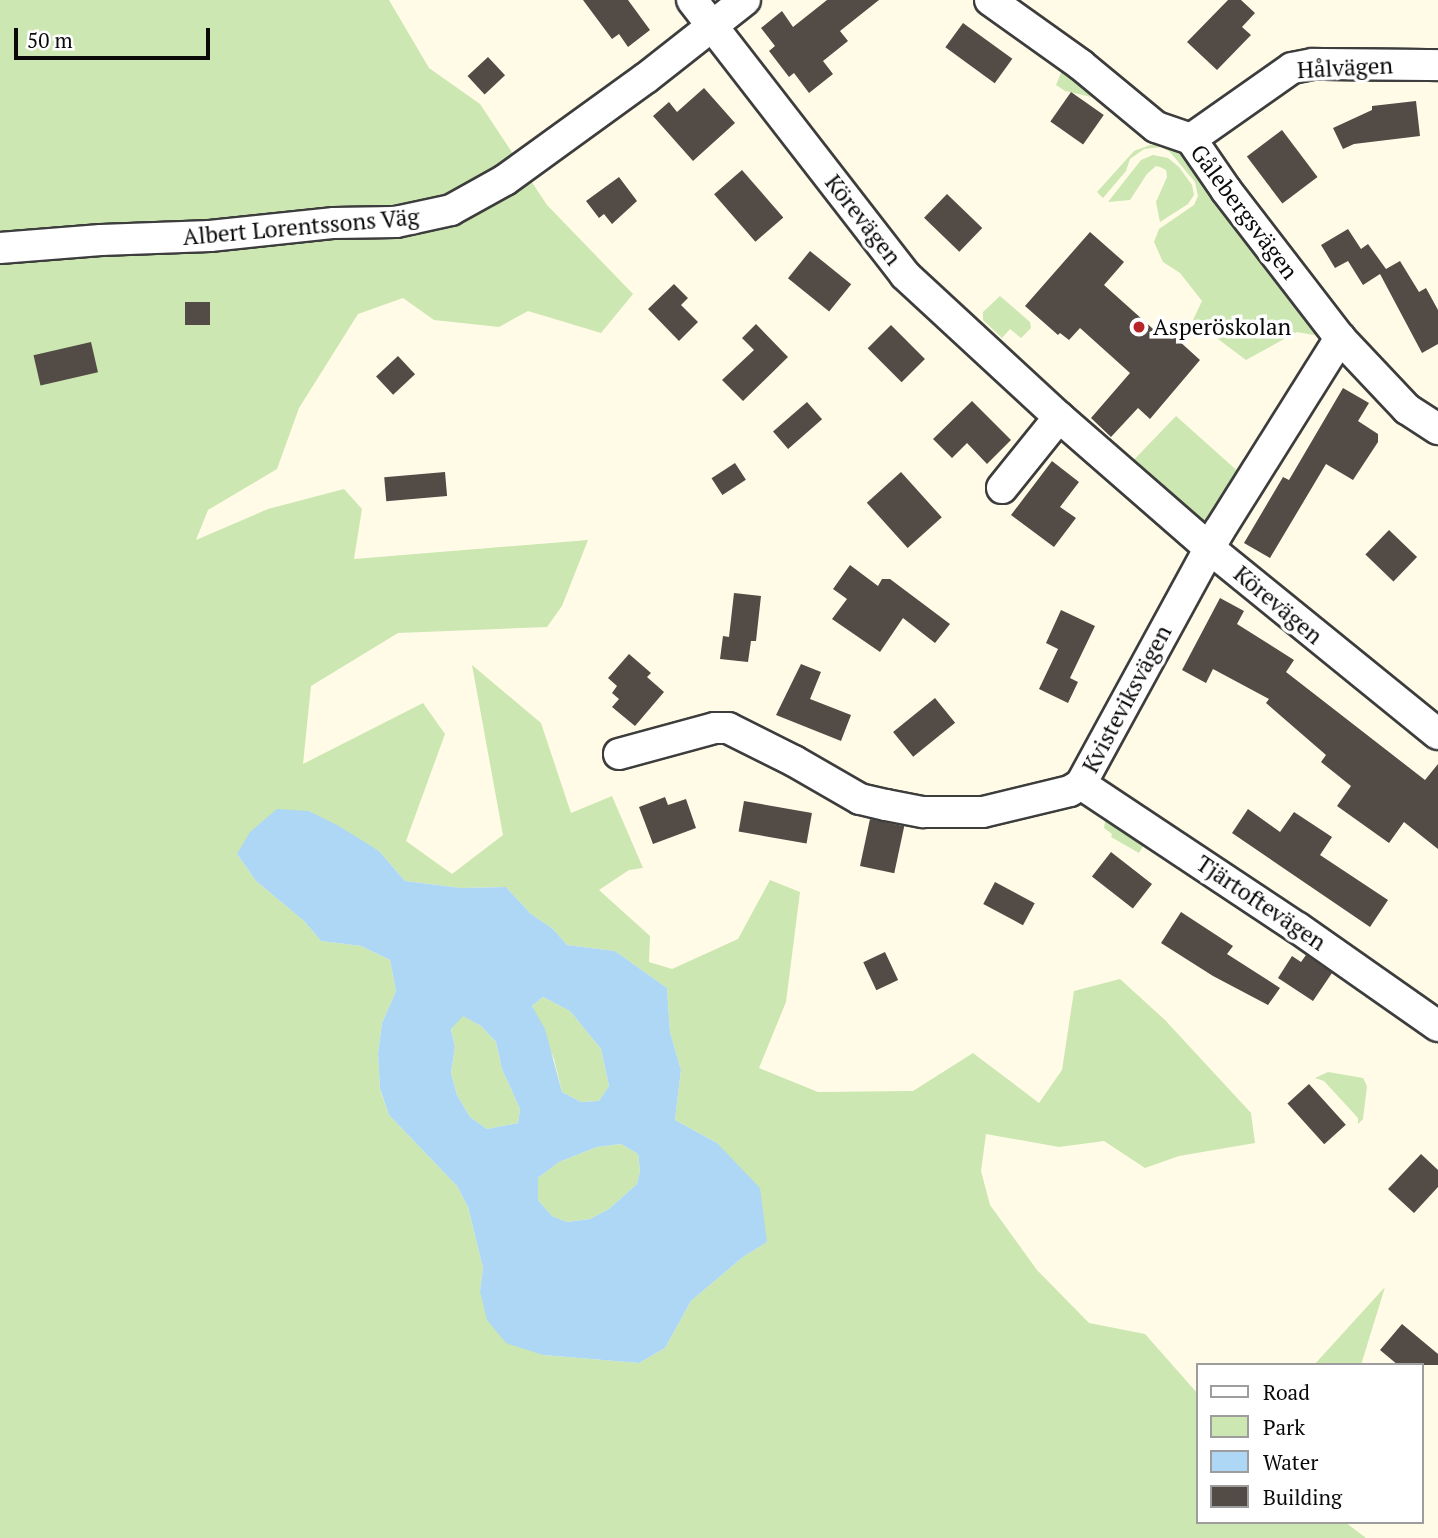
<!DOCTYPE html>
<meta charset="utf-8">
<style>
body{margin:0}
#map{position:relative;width:1438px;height:1538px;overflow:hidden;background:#fffbe7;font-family:"PT Serif",serif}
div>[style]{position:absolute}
.green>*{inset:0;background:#cce7b2}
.water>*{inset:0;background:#add7f5}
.building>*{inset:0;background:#524b46;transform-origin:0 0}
.roads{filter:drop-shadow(2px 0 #3d3d3d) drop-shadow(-2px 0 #3d3d3d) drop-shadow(0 2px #3d3d3d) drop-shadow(0 -2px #3d3d3d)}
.street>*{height:30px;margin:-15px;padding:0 15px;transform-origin:15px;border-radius:15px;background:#fff}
.dots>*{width:19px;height:19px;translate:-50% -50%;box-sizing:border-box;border:4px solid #fff;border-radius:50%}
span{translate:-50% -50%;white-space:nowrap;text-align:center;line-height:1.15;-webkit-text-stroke:7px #fff;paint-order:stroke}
.street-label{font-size:23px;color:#0a0a0a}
.poi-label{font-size:23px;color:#0a0a0a}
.left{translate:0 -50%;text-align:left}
.legend{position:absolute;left:1196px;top:1363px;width:228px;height:161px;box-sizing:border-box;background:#fff;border:2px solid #9d9d9d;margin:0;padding:9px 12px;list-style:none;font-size:21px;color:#0a0a0a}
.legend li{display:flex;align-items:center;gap:14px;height:35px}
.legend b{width:35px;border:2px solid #9d9d9d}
.scale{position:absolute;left:14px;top:28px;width:196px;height:32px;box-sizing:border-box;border:4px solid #0a0a0a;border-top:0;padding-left:9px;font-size:21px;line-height:24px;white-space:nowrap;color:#0a0a0a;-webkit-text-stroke:5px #fff;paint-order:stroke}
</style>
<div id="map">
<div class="green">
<i style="clip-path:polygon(evenodd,0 0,389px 0,429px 68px,480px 104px,547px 205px,633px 294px,601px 333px,528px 311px,499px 327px,434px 320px,403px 298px,358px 314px,299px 408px,277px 469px,208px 510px,196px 540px,268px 509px,344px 489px,362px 509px,354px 559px,588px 540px,562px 606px,547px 627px,398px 633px,311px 686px,303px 764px,423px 703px,445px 734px,406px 841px,452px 874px,503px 835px,472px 665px,541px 723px,571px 813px,612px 796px,643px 868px,629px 870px,599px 890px,650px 936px,649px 962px,672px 969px,738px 939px,770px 880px,800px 892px,786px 1002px,759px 1068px,818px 1092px,913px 1091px,973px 1053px,1039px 1103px,1062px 1070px,1074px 991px,1120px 979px,1165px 1020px,1251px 1113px,1255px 1143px,1179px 1156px,1145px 1168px,1104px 1141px,1059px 1147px,986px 1134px,981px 1171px,990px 1205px,1037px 1270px,1089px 1323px,1145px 1334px,1198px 1394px,1198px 1522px,1345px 1522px,1366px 1538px,0 1538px,0 0,309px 811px,379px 851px,405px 881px,461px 888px,506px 887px,531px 914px,553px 929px,567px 945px,615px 951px,667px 988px,670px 1032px,681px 1070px,675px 1120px,717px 1143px,767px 1242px,743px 1257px,691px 1301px,665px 1348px,639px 1363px,543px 1355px,480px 1291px,483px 1268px,468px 1207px,457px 1186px,389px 1115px,380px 1090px,378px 1053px,382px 1023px,396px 991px,390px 960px,361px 946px,321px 941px,304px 921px,256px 881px,237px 854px,309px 811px)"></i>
<i style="clip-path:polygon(1065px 63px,1101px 94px,1096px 98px,1065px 91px,1056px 85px)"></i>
<i style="clip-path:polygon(1161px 141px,1178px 144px,1325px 339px,1319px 356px,1319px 336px,1297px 332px,1246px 360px,1214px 336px,1215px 330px,1224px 320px,1221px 317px,1206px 331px,1193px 320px,1202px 301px,1180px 273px,1163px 262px,1154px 242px,1159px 229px,1194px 205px,1198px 196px,1195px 182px,1170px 152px,1161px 147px,1144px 149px,1130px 159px,1126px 171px,1103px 198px,1097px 192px,1134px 151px)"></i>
<i style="clip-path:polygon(1153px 155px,1168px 158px,1179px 167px,1192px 185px,1194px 195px,1188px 204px,1160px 222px,1156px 202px,1167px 177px,1166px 170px,1160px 167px,1156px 166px,1147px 174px,1130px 200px,1108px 202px,1141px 160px)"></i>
<i style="clip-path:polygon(1000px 296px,1030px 322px,1031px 328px,1021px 338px,1010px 329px,1002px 338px,983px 320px,983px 312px)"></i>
<i style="clip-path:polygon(1176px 416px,1242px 475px,1205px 532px,1127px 467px)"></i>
<i style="clip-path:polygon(1106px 815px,1148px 838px,1139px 853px,1111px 837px,1112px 834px,1104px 828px)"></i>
<i style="clip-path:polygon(543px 997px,570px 1011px,601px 1049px,609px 1086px,599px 1101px,581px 1102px,562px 1092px,554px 1059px,532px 1006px)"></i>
<i style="clip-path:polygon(462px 1015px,481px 1026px,496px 1042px,502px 1069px,520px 1109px,518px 1123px,487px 1129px,470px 1117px,457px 1095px,451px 1073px,455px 1047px,451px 1028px)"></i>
<i style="clip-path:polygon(1328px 1072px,1363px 1078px,1367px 1086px,1363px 1119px,1358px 1124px,1358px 1118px,1324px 1081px,1315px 1078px)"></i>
<i style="clip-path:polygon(621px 1144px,638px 1154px,640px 1171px,637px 1184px,609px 1209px,590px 1219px,567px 1222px,552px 1216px,538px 1200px,538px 1178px,559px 1162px,597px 1147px)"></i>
<i style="clip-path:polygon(1385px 1287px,1361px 1365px,1314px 1365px)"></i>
</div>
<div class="water">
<i style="clip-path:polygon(evenodd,277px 809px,309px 811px,339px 826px,379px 851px,405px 881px,461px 888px,506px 887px,531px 914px,553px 929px,567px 945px,615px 951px,667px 988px,670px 1032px,681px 1070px,675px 1120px,717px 1143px,760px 1188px,767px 1242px,743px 1257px,691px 1301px,665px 1348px,639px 1363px,543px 1355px,506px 1343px,487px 1320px,480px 1291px,483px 1268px,468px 1207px,457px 1186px,389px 1115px,380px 1089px,378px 1053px,382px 1023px,396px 991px,390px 960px,361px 946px,321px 941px,304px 921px,256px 881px,237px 854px,250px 832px,277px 809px,543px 997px,570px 1011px,601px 1049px,609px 1086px,599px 1101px,581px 1102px,562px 1092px,545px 1029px,532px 1006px,543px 997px,277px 809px,463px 1016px,481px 1026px,496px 1042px,502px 1069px,520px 1109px,518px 1123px,487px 1129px,470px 1117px,457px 1095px,451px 1073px,455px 1047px,451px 1029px,463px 1016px,277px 809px,621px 1144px,638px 1154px,640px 1171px,637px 1184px,609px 1209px,590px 1219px,567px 1222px,552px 1216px,538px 1200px,538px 1178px,559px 1162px,597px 1147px,621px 1144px)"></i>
</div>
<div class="building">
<i style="clip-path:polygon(583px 0,628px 0,650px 30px,628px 47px,619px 34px,612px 39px)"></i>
<i style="clip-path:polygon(827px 0,879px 0,840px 31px,848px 41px,823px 61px,833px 74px,809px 93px,794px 73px,789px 77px,769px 51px,775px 46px,761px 28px,782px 11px,793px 27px)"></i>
<i style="clip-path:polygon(1228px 0,1241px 0,1255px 13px,1242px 27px,1251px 35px,1217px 70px,1187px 42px)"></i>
<i style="left:963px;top:23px;width:61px;height:30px;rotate:36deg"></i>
<i style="left:488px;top:57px;width:25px;height:28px;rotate:47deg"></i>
<i style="clip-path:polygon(704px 88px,735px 123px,693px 161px,653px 116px,669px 102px,677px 112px)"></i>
<i style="left:1071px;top:92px;width:40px;height:36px;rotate:35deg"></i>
<i style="clip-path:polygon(1416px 101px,1420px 136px,1354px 144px,1343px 149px,1333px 128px,1372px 110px,1372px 106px)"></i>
<i style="left:1282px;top:130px;width:59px;height:44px;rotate:53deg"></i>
<i style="left:742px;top:170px;width:63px;height:37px;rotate:49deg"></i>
<i style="clip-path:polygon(619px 177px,637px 201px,612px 224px,604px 214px,599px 218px,586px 201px)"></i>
<i style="left:947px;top:194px;width:49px;height:33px;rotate:44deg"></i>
<i style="clip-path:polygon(1348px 229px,1361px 249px,1368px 244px,1386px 269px,1400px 261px,1419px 292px,1426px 288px,1438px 310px,1438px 344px,1422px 353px,1380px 274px,1363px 285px,1348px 261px,1335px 268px,1321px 245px)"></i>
<i style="clip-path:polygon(1090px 232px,1124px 262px,1104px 285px,1162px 337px,1168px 331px,1200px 360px,1150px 419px,1138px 408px,1111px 437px,1091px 418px,1130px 373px,1080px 328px,1069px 340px,1060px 333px,1058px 335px,1025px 306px)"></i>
<i style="left:810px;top:251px;width:53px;height:35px;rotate:39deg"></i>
<i style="clip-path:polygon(674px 284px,688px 298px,681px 305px,698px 322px,679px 341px,648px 309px)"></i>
<i style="left:185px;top:302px;width:25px;height:23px"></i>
<i style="clip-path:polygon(756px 324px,788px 357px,743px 401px,722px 380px,754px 350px,742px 338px)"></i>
<i style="left:891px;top:325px;width:48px;height:33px;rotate:45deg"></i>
<i style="left:91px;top:342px;width:31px;height:59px;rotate:77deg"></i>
<i style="left:398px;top:356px;width:25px;height:30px;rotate:47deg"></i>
<i style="clip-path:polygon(1343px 388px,1369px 403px,1358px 421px,1378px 434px,1378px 442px,1353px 480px,1326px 464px,1270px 558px,1244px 543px,1283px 477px,1289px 480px)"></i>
<i style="clip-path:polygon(972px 401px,1011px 440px,987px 464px,967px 443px,952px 458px,933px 439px)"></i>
<i style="left:807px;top:402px;width:23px;height:45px;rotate:49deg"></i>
<i style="clip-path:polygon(1052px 461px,1079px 482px,1060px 507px,1076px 518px,1054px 547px,1011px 515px)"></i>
<i style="left:735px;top:463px;width:20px;height:28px;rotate:57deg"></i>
<i style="left:445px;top:472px;width:24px;height:61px;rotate:85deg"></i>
<i style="left:901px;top:472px;width:61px;height:46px;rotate:48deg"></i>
<i style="left:1389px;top:530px;width:39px;height:34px;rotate:44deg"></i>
<i style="clip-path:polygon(850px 565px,878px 586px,882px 579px,890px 579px,950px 624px,935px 643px,903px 618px,880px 652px,832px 619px,847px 599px,833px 589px)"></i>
<i style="clip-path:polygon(734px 593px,761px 596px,756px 641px,751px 641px,748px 662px,720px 659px,723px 636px,729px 637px)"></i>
<i style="clip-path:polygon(1220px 598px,1244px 611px,1237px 624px,1294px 660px,1286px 672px,1425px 780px,1438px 764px,1438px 849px,1404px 822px,1389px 843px,1337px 806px,1351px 786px,1321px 762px,1326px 755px,1266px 703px,1269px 699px,1213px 669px,1206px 683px,1182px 670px)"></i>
<i style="clip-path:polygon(1061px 610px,1095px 626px,1070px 678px,1078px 682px,1068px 703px,1039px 689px,1058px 649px,1046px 643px)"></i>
<i style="clip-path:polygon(629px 654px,651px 673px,647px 677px,664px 692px,635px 726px,612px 707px,619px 699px,612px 693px,617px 686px,608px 678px)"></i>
<i style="clip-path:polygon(801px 664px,821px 672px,810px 699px,851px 715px,841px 741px,776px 715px)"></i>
<i style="left:935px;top:698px;width:32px;height:54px;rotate:51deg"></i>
<i style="clip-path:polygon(665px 797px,668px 805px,686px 799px,696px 828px,653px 844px,639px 807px)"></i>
<i style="left:744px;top:801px;width:69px;height:31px;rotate:10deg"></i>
<i style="clip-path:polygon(1248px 809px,1280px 832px,1294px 812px,1332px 837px,1320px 855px,1388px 900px,1370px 927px,1232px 833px)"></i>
<i style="left:870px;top:819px;width:35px;height:48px;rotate:12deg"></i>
<i style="left:1111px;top:852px;width:52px;height:31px;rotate:38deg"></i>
<i style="left:995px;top:882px;width:45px;height:25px;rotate:28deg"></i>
<i style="clip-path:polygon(1181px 912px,1233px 946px,1227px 954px,1280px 988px,1268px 1005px,1213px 976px,1161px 943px)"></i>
<i style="left:885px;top:952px;width:31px;height:24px;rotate:65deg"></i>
<i style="clip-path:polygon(1306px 955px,1332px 973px,1313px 1001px,1278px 978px,1292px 956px,1301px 962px)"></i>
<i style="left:1309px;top:1084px;width:55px;height:29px;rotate:48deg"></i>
<i style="clip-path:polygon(1421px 1154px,1438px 1170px,1438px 1187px,1414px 1213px,1388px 1189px)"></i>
<i style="clip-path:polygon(1402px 1324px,1438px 1354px,1438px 1365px,1398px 1365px,1380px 1350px)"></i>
</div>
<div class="roads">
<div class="street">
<i style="left:692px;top:0;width:348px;rotate:52.2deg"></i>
<i style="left:905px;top:275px;width:209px;rotate:42.7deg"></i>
<i style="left:1059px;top:417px;width:199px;rotate:41.1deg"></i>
<i style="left:1209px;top:548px;width:295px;rotate:39.1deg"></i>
<i style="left:990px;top:0;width:112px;rotate:35.5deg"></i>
<i style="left:1081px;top:65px;width:97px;rotate:39.6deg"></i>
<i style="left:1156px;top:127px;width:37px;rotate:19deg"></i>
<i style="left:1191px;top:139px;width:62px;rotate:55.5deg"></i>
<i style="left:1226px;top:190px;width:187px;rotate:52.4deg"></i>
<i style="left:1340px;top:338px;width:98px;rotate:46.7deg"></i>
<i style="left:1407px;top:409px;width:37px;rotate:33deg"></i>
<i style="left:1191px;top:139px;width:123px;rotate:-35.1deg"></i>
<i style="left:1292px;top:68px;width:21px;rotate:-11deg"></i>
<i style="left:1313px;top:64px;width:125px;rotate:0.5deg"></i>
<i style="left:0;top:248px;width:101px;rotate:-4.5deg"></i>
<i style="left:101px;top:240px;width:109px;rotate:-2.1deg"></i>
<i style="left:210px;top:236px;width:125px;rotate:-6deg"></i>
<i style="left:334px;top:223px;width:62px;rotate:-0.9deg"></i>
<i style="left:396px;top:222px;width:56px;rotate:-12.3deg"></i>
<i style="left:451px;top:210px;width:62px;rotate:-29.1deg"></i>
<i style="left:505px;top:180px;width:174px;rotate:-35.9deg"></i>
<i style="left:646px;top:78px;width:126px;rotate:-38.2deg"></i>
<i style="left:1002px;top:488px;width:91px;rotate:-51.2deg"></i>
<i style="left:619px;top:754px;width:99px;rotate:-15.2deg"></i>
<i style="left:715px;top:728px;width:13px"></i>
<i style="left:728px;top:728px;width:74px;rotate:26.6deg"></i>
<i style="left:794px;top:761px;width:76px;rotate:29.9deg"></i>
<i style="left:860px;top:799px;width:27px;rotate:13deg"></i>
<i style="left:886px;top:805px;width:38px;rotate:11deg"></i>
<i style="left:923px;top:812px;width:60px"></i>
<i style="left:983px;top:812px;width:89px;rotate:-13.6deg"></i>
<i style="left:1070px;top:791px;width:13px;rotate:-32deg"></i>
<i style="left:1081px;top:784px;width:288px;rotate:-61.4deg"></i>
<i style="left:1219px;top:531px;width:228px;rotate:-57.9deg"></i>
<i style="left:1081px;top:784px;width:260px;rotate:33.6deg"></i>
<i style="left:1298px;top:928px;width:171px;rotate:35deg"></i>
</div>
</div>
<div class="dots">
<i style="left:1139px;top:327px;background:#b72527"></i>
</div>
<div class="street-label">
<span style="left:1345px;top:68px;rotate:-3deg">Hålvägen</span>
<span style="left:1244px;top:212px;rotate:53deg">Gålebergsvägen</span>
<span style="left:863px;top:220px;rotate:52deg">Körevägen</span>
<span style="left:301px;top:227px;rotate:-5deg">Albert Lorentssons Väg</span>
<span style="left:1278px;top:605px;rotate:40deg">Körevägen</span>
<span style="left:1127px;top:699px;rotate:-62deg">Kvisteviksvägen</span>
<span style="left:1261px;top:903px;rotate:34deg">Tjärtoftevägen</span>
</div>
<div class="poi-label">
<span class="left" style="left:1153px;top:327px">Asperöskolan</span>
</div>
<ul class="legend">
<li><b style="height:9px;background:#fff"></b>Road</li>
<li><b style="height:19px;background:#cce7b2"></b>Park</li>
<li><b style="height:19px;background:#add7f5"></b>Water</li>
<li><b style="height:19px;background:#524b46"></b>Building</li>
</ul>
<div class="scale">50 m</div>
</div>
